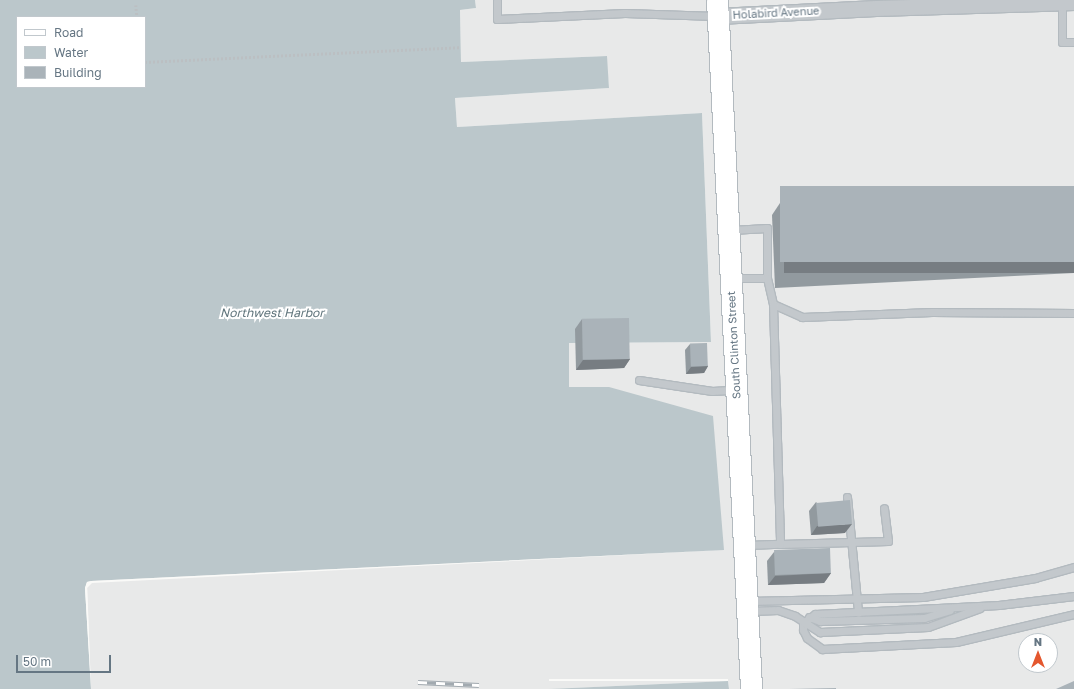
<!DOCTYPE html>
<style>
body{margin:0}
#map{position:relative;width:1074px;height:689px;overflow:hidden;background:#fafaf8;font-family:"Golos Text",sans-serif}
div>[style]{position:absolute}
.built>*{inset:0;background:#e8e9e9}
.water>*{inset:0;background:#bbc7cb}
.pier>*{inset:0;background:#fafaf8;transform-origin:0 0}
.path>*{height:2.5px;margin-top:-1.25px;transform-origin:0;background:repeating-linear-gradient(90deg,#bbbfc2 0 2px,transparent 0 4px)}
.roads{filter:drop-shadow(1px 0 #b3babf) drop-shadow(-1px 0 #b3babf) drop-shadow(0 1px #b3babf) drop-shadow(0 -1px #b3babf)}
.lane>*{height:7px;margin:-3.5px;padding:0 3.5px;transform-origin:3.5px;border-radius:3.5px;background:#c3c8cc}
.street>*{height:15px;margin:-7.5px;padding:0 7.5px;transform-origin:7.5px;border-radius:7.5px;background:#c3c8cc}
.secondary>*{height:21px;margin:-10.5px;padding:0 10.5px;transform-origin:10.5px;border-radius:10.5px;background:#fff}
.rail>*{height:4.5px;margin-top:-2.25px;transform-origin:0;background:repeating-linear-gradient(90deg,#fff 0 9px,#a2aab0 0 18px);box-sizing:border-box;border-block:1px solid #a2aab0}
.wall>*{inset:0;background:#929a9f}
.shaded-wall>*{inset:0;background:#777d82;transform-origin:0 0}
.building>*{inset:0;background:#aab3b9;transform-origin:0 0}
span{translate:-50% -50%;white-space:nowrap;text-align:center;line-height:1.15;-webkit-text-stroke:4px #fff;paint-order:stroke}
.street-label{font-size:11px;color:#657683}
.water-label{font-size:12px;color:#60757c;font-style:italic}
.legend{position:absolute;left:16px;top:16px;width:130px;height:72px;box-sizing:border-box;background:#fff;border:1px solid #c1c8cd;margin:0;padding:5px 7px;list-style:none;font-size:12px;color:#657683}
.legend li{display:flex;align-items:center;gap:8px;height:20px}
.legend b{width:20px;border:1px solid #c1c8cd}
.north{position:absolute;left:1018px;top:633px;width:40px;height:40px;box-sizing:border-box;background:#fff;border:1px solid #c1c8cd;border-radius:50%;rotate:0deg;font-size:11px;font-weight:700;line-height:16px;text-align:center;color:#657683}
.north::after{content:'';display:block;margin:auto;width:14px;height:18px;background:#e4572e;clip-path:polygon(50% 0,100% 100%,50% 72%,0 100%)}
.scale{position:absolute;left:16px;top:655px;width:95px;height:18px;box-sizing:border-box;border:2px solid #657683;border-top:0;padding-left:5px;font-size:12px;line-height:14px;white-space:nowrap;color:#657683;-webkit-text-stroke:3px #fff;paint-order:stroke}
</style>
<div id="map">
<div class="built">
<i style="clip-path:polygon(evenodd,475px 0,1074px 0,1074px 689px,729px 689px,728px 681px,549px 689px,91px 689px,87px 582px,609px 387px,569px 387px,569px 343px,711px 342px,702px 113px,457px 127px,455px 98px,609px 88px,606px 56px,461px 62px,460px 10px,476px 8px,475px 0,1026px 641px,1050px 641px,1050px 665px,1026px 665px,1026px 641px)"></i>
</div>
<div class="water">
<i style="clip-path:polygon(evenodd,0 0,475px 0,476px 8px,460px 10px,461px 62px,607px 56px,609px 88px,455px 98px,457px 127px,702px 113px,711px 342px,569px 343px,569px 387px,609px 387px,713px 416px,724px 550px,91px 581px,87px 582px,85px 588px,91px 689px,0 689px,0 0,17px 17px,145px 17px,145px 87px,17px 87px,17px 17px)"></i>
<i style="clip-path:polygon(728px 681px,729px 689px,549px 689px)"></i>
</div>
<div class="pier">
<i style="clip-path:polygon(724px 550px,92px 583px,87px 588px,91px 689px,85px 588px,87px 582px,91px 581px)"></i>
<i style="left:728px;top:679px;width:2px;height:179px;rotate:90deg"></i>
</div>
<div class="path">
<i style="left:136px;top:5px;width:12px;rotate:85deg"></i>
<i style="left:145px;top:62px;width:315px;rotate:-2.7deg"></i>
</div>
<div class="roads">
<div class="lane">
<i style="left:497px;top:0;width:19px;rotate:90deg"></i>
<i style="left:497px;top:19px;width:128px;rotate:-2.7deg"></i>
<i style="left:625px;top:13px;width:91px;rotate:1.9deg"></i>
<i style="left:1062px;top:3px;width:39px;rotate:90deg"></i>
<i style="left:1062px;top:42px;width:12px"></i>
<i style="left:731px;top:230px;width:36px;rotate:-3deg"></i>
<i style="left:767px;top:228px;width:50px;rotate:90deg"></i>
<i style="left:767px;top:278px;width:34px;rotate:180deg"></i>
<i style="left:767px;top:278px;width:27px;rotate:77deg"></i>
<i style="left:773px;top:304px;width:32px;rotate:24deg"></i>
<i style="left:802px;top:317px;width:130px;rotate:-2.2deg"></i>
<i style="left:932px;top:312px;width:142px;rotate:0.4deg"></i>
<i style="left:773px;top:304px;width:240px;rotate:88.3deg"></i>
<i style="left:780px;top:544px;width:108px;rotate:-1.6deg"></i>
<i style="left:888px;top:541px;width:33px;rotate:-97deg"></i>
<i style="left:639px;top:380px;width:74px;rotate:8.6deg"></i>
<i style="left:712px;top:391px;width:22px;rotate:-3deg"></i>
<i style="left:847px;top:497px;width:116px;rotate:84.5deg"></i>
<i style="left:746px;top:545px;width:34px;rotate:-2deg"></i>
<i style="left:1074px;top:596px;width:76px;rotate:173.2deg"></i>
<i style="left:999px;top:605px;width:184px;rotate:177.2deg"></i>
<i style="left:815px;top:614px;width:15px;rotate:143deg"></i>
<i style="left:803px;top:623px;width:7px;rotate:90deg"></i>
<i style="left:803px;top:630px;width:9px;rotate:63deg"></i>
<i style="left:807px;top:638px;width:19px;rotate:36deg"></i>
<i style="left:822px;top:649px;width:134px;rotate:-3deg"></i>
<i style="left:956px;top:642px;width:121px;rotate:-13.3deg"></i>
<i style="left:748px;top:601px;width:175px;rotate:-1.3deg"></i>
<i style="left:923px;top:597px;width:114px;rotate:-9.6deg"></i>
<i style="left:1035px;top:578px;width:41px;rotate:-15.8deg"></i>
<i style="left:750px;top:611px;width:28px;rotate:-2deg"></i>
<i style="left:778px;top:610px;width:18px;rotate:19deg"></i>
<i style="left:795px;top:616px;width:30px;rotate:33deg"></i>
<i style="left:820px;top:632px;width:108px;rotate:-2.7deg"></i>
<i style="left:928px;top:627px;width:55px;rotate:-20.1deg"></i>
<i style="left:809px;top:617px;width:12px;rotate:20deg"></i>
<i style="left:820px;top:621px;width:104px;rotate:-1.7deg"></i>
<i style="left:924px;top:618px;width:27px;rotate:-17deg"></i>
</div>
<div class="street">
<i style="left:718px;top:16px;width:158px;rotate:-2.9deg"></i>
<i style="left:876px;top:8px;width:198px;rotate:-1.7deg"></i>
</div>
<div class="secondary">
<i style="left:717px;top:0;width:690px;rotate:87.17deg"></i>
</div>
</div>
<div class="rail">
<i style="left:418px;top:682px;width:61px;rotate:2.8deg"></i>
</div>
<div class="wall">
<i style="clip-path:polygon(1074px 186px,1074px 273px,775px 288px,772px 215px,780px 203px)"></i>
<i style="clip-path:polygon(582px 319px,630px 359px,624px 368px,576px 370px,575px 329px)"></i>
<i style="clip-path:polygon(690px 344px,708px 366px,704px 373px,686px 374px,685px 350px)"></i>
<i style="clip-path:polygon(816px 502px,845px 533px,811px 535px,809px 511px)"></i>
<i style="clip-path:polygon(774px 552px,831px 573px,824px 583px,768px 585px,767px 561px)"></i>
</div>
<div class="shaded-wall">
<i style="left:1074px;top:262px;width:11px;height:290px;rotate:90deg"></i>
<i style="clip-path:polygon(630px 359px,624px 368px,576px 370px,583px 360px)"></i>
<i style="clip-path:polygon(708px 366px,704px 373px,686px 374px,691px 367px)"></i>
<i style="clip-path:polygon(852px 524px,845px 533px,811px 535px,817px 526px)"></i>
<i style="clip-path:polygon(831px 573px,824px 583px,768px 585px,775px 576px)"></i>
</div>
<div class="building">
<i style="left:1074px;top:186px;width:76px;height:294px;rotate:90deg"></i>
<i style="left:629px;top:318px;width:41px;height:47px;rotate:89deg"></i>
<i style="left:707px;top:343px;width:23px;height:17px;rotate:88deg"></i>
<i style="left:850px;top:500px;width:24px;height:34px;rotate:85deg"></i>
<i style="left:830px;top:548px;width:25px;height:56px;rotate:88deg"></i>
<i style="clip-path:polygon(1074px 681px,1074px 689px,1056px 689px)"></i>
<i style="clip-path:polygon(836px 688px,836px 689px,789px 689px)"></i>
</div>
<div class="street-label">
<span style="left:776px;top:13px;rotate:-3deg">Holabird Avenue</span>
<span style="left:734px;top:345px;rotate:-93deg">South Clinton Street</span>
</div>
<div class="water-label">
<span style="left:272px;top:313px">Northwest Harbor</span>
</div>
<ul class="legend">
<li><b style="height:5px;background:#fff"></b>Road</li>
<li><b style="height:11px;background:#bbc7cb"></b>Water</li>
<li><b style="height:11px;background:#aab3b9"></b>Building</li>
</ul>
<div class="north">N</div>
<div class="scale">50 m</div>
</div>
